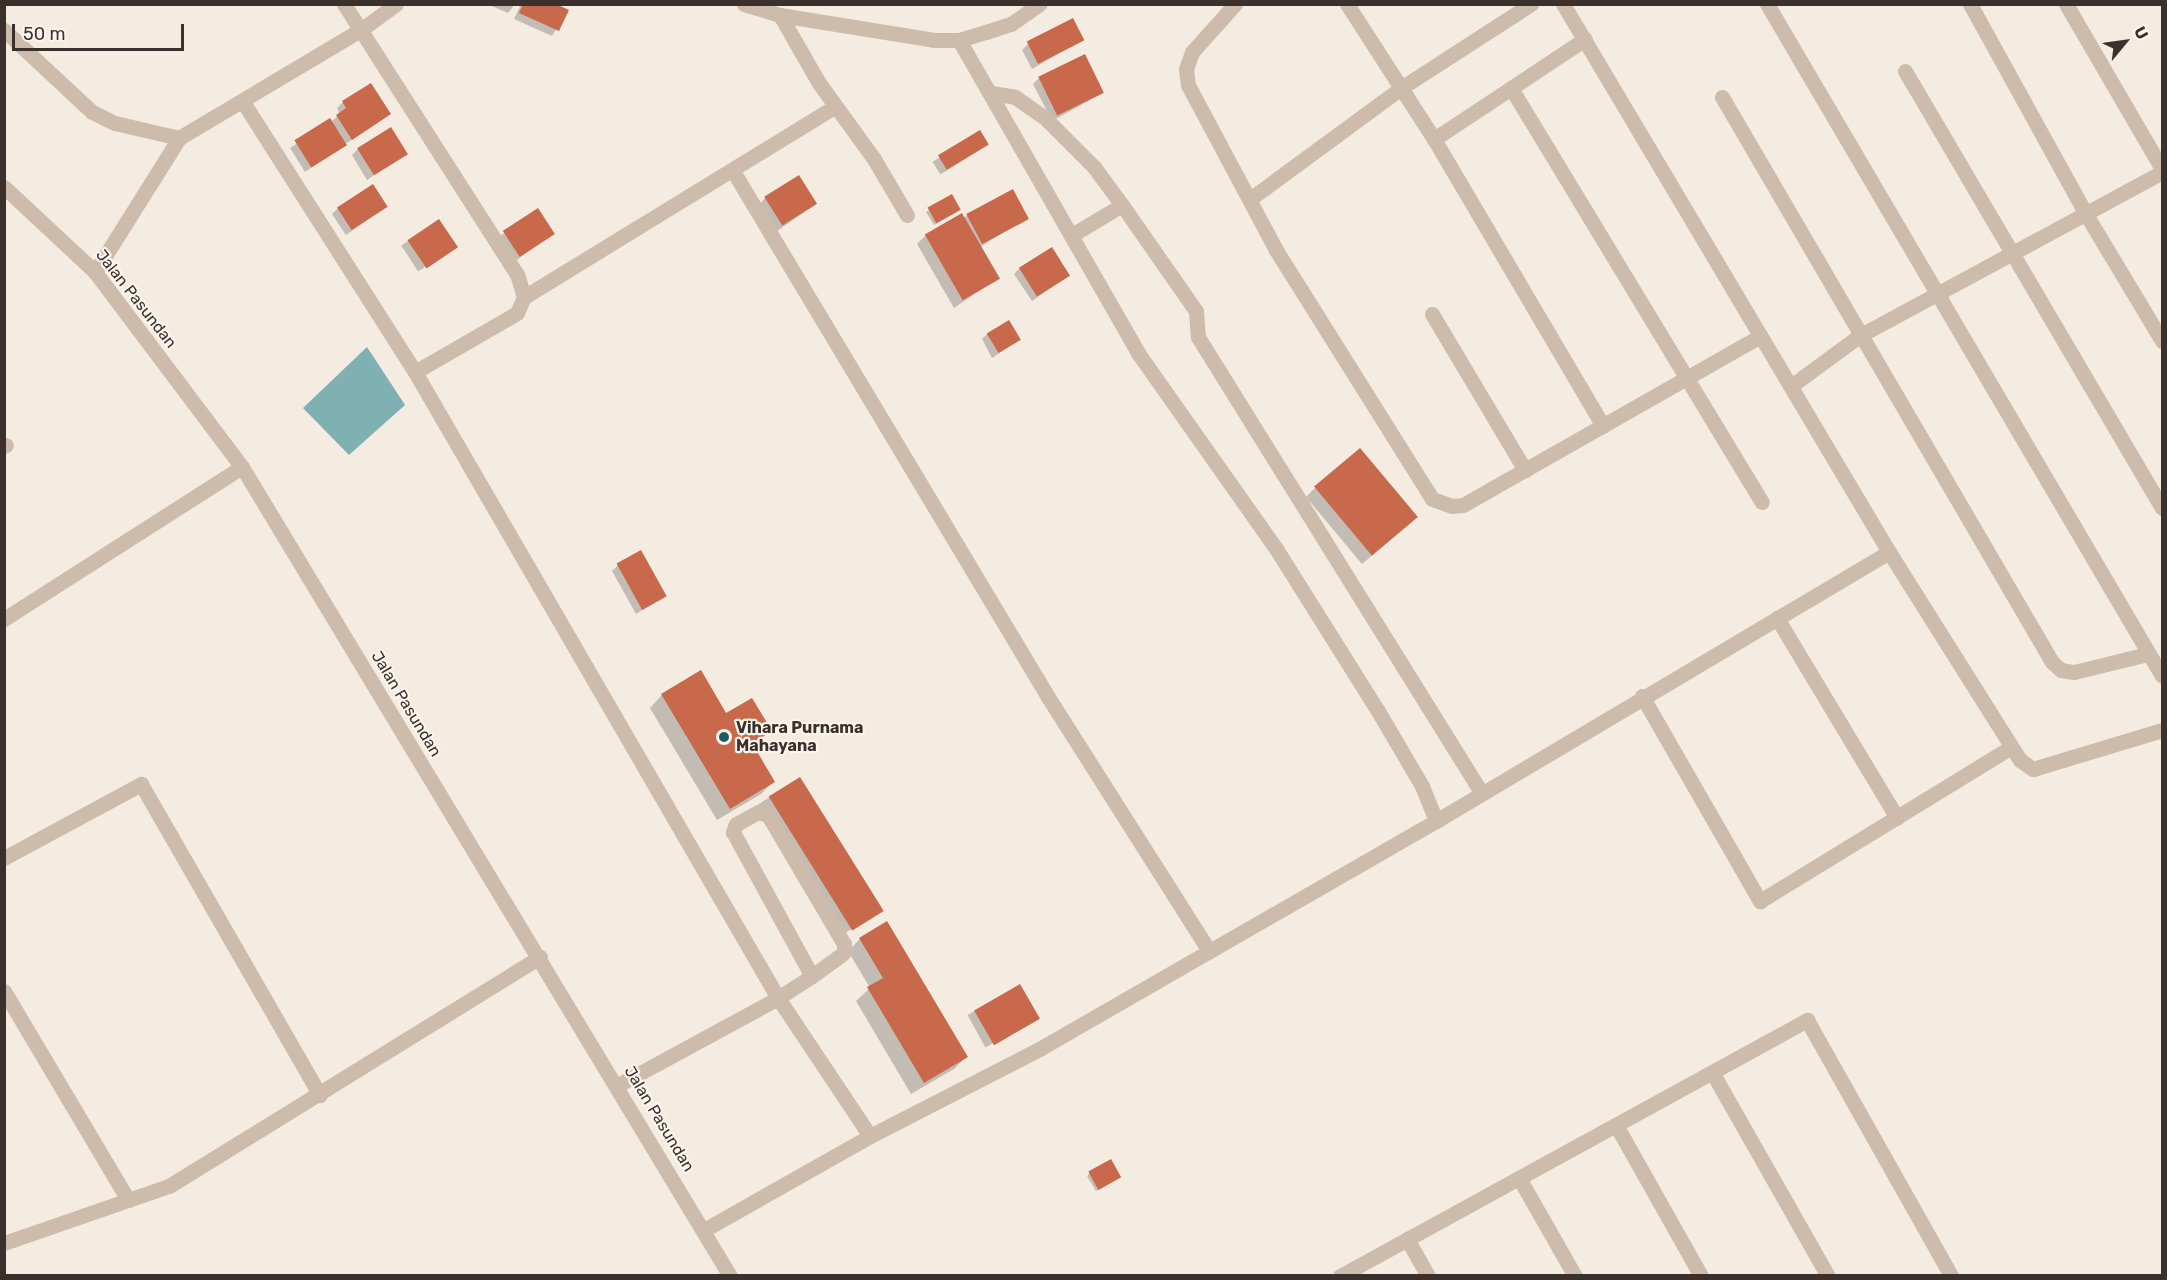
<!DOCTYPE html>
<style>
body{margin:0}
#map{position:relative;width:2167px;height:1280px;overflow:hidden;background:#f4ebe1;font-family:Rubik,sans-serif}
div>[style]{position:absolute}
.water>*{inset:0;background:#7fb0b2}
.shadow>*{inset:0;background:#0003;transform-origin:0 0}
.building>*{inset:0;background:#c8694b;transform-origin:0 0}
.minor>*{height:15px;margin:-7.5px;padding:0 7.5px;transform-origin:7.5px;border-radius:7.5px;background:#cdbbac}
.dots>*{width:16px;height:16px;translate:-50% -50%;box-sizing:border-box;border:3px solid #fbf5ee;border-radius:50%}
span{translate:-50% -50%;white-space:nowrap;text-align:center;line-height:1.15;-webkit-text-stroke:4.5px #fbf5ee;paint-order:stroke}
.street-label{font-size:16px;color:#3b302b}
.poi-label{font-size:16px;color:#3b302b;font-weight:700}
.left{translate:0 -50%;text-align:left}
.frame{position:absolute;inset:0;border:6px solid #3b302b;pointer-events:none}
.north{position:absolute;left:2095px;top:12px;width:60px;height:60px;-webkit-text-stroke:4px #fbf5ee;paint-order:stroke;rotate:61deg;font-size:16px;font-weight:700;line-height:24px;text-align:center;color:#3b302b}
.north::after{content:'';display:block;margin:auto;width:21px;height:27px;background:#3b302b;clip-path:polygon(50% 0,100% 100%,50% 72%,0 100%)}
.scale{position:absolute;left:12px;top:24px;width:172px;height:27px;box-sizing:border-box;border:3px solid #3b302b;border-top:0;padding-left:8px;font-size:18px;line-height:21px;white-space:nowrap;color:#3b302b;-webkit-text-stroke:4px #fbf5ee;paint-order:stroke}
</style>
<div id="map">
<div class="water">
<i style="clip-path:polygon(367px 347px,405px 405px,349px 455px,303px 408px)"></i>
</div>
<div class="shadow">
<i style="clip-path:polygon(487px 4px,515px 4px,508px 13px)"></i>
<i style="clip-path:polygon(521px 4px,553px 4px,567px 11px,552px 36px,514px 19px)"></i>
<i style="clip-path:polygon(1082px 40px,1032px 69px,1022px 50px,1028px 44px)"></i>
<i style="clip-path:polygon(1039px 78px,1103px 93px,1052px 121px,1033px 84px)"></i>
<i style="clip-path:polygon(370px 85px,389px 114px,305px 172px,290px 148px,331px 122px,340px 114px,337px 108px,342px 103px)"></i>
<i style="left:980px;top:132px;width:15px;height:56px;rotate:58deg"></i>
<i style="clip-path:polygon(358px 149px,406px 153px,367px 180px,352px 155px)"></i>
<i style="clip-path:polygon(951px 196px,957px 212px,934px 225px,926px 212px)"></i>
<i style="clip-path:polygon(765px 198px,816px 204px,777px 231px,760px 204px)"></i>
<i style="clip-path:polygon(386px 207px,346px 235px,332px 214px,338px 208px)"></i>
<i style="clip-path:polygon(967px 216px,1027px 218px,980px 247px,998px 278px,954px 308px,917px 244px,926px 235px)"></i>
<i style="left:439px;top:221px;width:31px;height:45px;rotate:57deg"></i>
<i style="clip-path:polygon(504px 233px,553px 234px,514px 262px,499px 238px)"></i>
<i style="clip-path:polygon(1020px 268px,1068px 276px,1032px 301px,1014px 274px)"></i>
<i style="clip-path:polygon(987px 334px,1019px 340px,992px 358px,982px 339px)"></i>
<i style="clip-path:polygon(1315px 488px,1407px 526px,1362px 564px,1306px 497px)"></i>
<i style="clip-path:polygon(618px 565px,665px 596px,636px 614px,612px 571px)"></i>
<i style="clip-path:polygon(662px 695px,770px 731px,752px 747px,773px 782px,761px 794px,717px 820px,650px 708px)"></i>
<i style="left:799px;top:779px;width:155px;height:48px;rotate:58deg"></i>
<i style="clip-path:polygon(860px 939px,966px 1057px,954px 1069px,911px 1094px,856px 1001px,870px 988px,848px 951px)"></i>
<i style="left:1020px;top:986px;width:37px;height:60px;rotate:61deg"></i>
<i style="clip-path:polygon(1090px 1173px,1117px 1179px,1096px 1191px,1087px 1176px)"></i>
</div>
<div class="building">
<i style="clip-path:polygon(523px 4px,556px 4px,569px 10px,559px 31px,519px 13px)"></i>
<i style="left:1073px;top:18px;width:25px;height:52px;rotate:63deg"></i>
<i style="left:1085px;top:54px;width:43px;height:52px;rotate:64deg"></i>
<i style="clip-path:polygon(371px 83px,391px 114px,352px 140px,336px 115px,346px 108px,342px 101px)"></i>
<i style="left:330px;top:118px;width:32px;height:42px;rotate:58deg"></i>
<i style="left:391px;top:127px;width:32px;height:40px;rotate:58deg"></i>
<i style="left:980px;top:130px;width:17px;height:49px;rotate:59deg"></i>
<i style="left:799px;top:175px;width:34px;height:41px;rotate:58deg"></i>
<i style="left:373px;top:184px;width:27px;height:43px;rotate:57deg"></i>
<i style="left:1013px;top:189px;width:34px;height:53px;rotate:62deg"></i>
<i style="left:952px;top:194px;width:18px;height:28px;rotate:61deg"></i>
<i style="left:538px;top:208px;width:31px;height:42px;rotate:57deg"></i>
<i style="left:962px;top:213px;width:76px;height:43px;rotate:60deg"></i>
<i style="left:439px;top:219px;width:34px;height:38px;rotate:56deg"></i>
<i style="left:1052px;top:247px;width:34px;height:39px;rotate:58deg"></i>
<i style="left:1009px;top:320px;width:23px;height:26px;rotate:59deg"></i>
<i style="left:1360px;top:448px;width:90px;height:60px;rotate:50deg"></i>
<i style="left:641px;top:550px;width:53px;height:28px;rotate:61deg"></i>
<i style="clip-path:polygon(701px 670px,726px 713px,752px 698px,772px 731px,752px 743px,775px 782px,730px 809px,661px 694px)"></i>
<i style="left:800px;top:777px;width:158px;height:37px;rotate:58deg"></i>
<i style="clip-path:polygon(887px 921px,968px 1057px,924px 1083px,867px 987px,883px 978px,859px 938px)"></i>
<i style="left:1020px;top:984px;width:40px;height:53px;rotate:60deg"></i>
<i style="left:1111px;top:1159px;width:21px;height:26px;rotate:61deg"></i>
</div>
<div class="minor">
<i style="left:344px;top:4px;width:321px;rotate:57.4deg"></i>
<i style="left:517px;top:274px;width:24px;rotate:73deg"></i>
<i style="left:524px;top:297px;width:17px;rotate:114deg"></i>
<i style="left:517px;top:313px;width:118px;rotate:150deg"></i>
<i style="left:744px;top:4px;width:38px;rotate:17deg"></i>
<i style="left:780px;top:15px;width:156px;rotate:9.2deg"></i>
<i style="left:934px;top:40px;width:25px"></i>
<i style="left:959px;top:40px;width:28px;rotate:-17deg"></i>
<i style="left:986px;top:32px;width:26px;rotate:-18deg"></i>
<i style="left:1011px;top:24px;width:35px;rotate:-35deg"></i>
<i style="left:1235px;top:4px;width:64px;rotate:131.9deg"></i>
<i style="left:1192px;top:52px;width:18px;rotate:109deg"></i>
<i style="left:1186px;top:69px;width:16px;rotate:83deg"></i>
<i style="left:1188px;top:85px;width:187px;rotate:61.9deg"></i>
<i style="left:1276px;top:250px;width:294px;rotate:57.9deg"></i>
<i style="left:1432px;top:499px;width:21px;rotate:19deg"></i>
<i style="left:1452px;top:506px;width:11px;rotate:-5deg"></i>
<i style="left:1463px;top:505px;width:342px;rotate:-29.6deg"></i>
<i style="left:1347px;top:4px;width:161px;rotate:57.2deg"></i>
<i style="left:1434px;top:139px;width:333px;rotate:59.5deg"></i>
<i style="left:1563px;top:4px;width:638px;rotate:59.25deg"></i>
<i style="left:1889px;top:552px;width:246px;rotate:57.8deg"></i>
<i style="left:2020px;top:760px;width:16px;rotate:35deg"></i>
<i style="left:2033px;top:769px;width:135px;rotate:-16.8deg"></i>
<i style="left:1767px;top:4px;width:779px;rotate:59.55deg"></i>
<i style="left:1970px;top:4px;width:242px;rotate:61.1deg"></i>
<i style="left:2087px;top:216px;width:146px;rotate:59deg"></i>
<i style="left:2066px;top:4px;width:191px;rotate:59.8deg"></i>
<i style="left:780px;top:15px;width:78px;rotate:60.2deg"></i>
<i style="left:819px;top:83px;width:94px;rotate:54.1deg"></i>
<i style="left:874px;top:159px;width:65px;rotate:59.5deg"></i>
<i style="left:4px;top:30px;width:120px;rotate:43deg"></i>
<i style="left:92px;top:112px;width:25px;rotate:26deg"></i>
<i style="left:115px;top:123px;width:66px;rotate:13.2deg"></i>
<i style="left:959px;top:40px;width:361px;rotate:60.2deg"></i>
<i style="left:1138px;top:353px;width:237px;rotate:54.8deg"></i>
<i style="left:1275px;top:547px;width:194px;rotate:57.9deg"></i>
<i style="left:1378px;top:711px;width:87px;rotate:59.6deg"></i>
<i style="left:1422px;top:786px;width:38px;rotate:68deg"></i>
<i style="left:1905px;top:71px;width:507px;rotate:59.54deg"></i>
<i style="left:1511px;top:88px;width:484px;rotate:58.8deg"></i>
<i style="left:991px;top:93px;width:24px;rotate:9deg"></i>
<i style="left:1015px;top:97px;width:35px;rotate:35deg"></i>
<i style="left:1044px;top:117px;width:71px;rotate:45deg"></i>
<i style="left:1094px;top:167px;width:47px;rotate:53.6deg"></i>
<i style="left:1122px;top:205px;width:129px;rotate:55.1deg"></i>
<i style="left:1196px;top:311px;width:26px;rotate:86deg"></i>
<i style="left:1198px;top:337px;width:536px;rotate:58.12deg"></i>
<i style="left:1722px;top:97px;width:654px;rotate:59.71deg"></i>
<i style="left:2052px;top:662px;width:12px;rotate:42deg"></i>
<i style="left:2061px;top:670px;width:13px;rotate:9deg"></i>
<i style="left:2074px;top:672px;width:76px;rotate:-13.7deg"></i>
<i style="left:243px;top:102px;width:320px;rotate:57.5deg"></i>
<i style="left:415px;top:372px;width:724px;rotate:59.89deg"></i>
<i style="left:778px;top:998px;width:166px;rotate:56.3deg"></i>
<i style="left:1434px;top:139px;width:181px;rotate:-33.5deg"></i>
<i style="left:733px;top:171px;width:613px;rotate:59.08deg"></i>
<i style="left:1048px;top:697px;width:301px;rotate:57.6deg"></i>
<i style="left:4px;top:187px;width:125px;rotate:43deg"></i>
<i style="left:95px;top:272px;width:244px;rotate:53deg"></i>
<i style="left:242px;top:467px;width:945px;rotate:58.9deg"></i>
<i style="left:1250px;top:199px;width:187px;rotate:-36.3deg"></i>
<i style="left:1401px;top:88px;width:155px;rotate:-32.9deg"></i>
<i style="left:1072px;top:235px;width:58px;rotate:-31deg"></i>
<i style="left:95px;top:272px;width:158px;rotate:-57.9deg"></i>
<i style="left:179px;top:138px;width:213px;rotate:-30.8deg"></i>
<i style="left:362px;top:29px;width:42px;rotate:-36.3deg"></i>
<i style="left:524px;top:297px;width:364px;rotate:-31.5deg"></i>
<i style="left:1432px;top:314px;width:182px;rotate:59.2deg"></i>
<i style="left:1791px;top:386px;width:84px;rotate:-36.3deg"></i>
<i style="left:1859px;top:336px;width:345px;rotate:-28.4deg"></i>
<i style="left:4px;top:446px;width:2px;rotate:-27deg"></i>
<i style="left:1777px;top:618px;width:233px;rotate:59deg"></i>
<i style="left:4px;top:619px;width:282px;rotate:-32.6deg"></i>
<i style="left:1642px;top:696px;width:237px;rotate:60.1deg"></i>
<i style="left:1760px;top:901px;width:294px;rotate:-31.5deg"></i>
<i style="left:4px;top:858px;width:156px;rotate:-28.4deg"></i>
<i style="left:141px;top:784px;width:359px;rotate:60.1deg"></i>
<i style="left:4px;top:991px;width:243px;rotate:59.3deg"></i>
<i style="left:1712px;top:1072px;width:235px;rotate:60.4deg"></i>
<i style="left:618px;top:1085px;width:182px;rotate:-28.5deg"></i>
<i style="left:778px;top:998px;width:40px;rotate:-32.9deg"></i>
<i style="left:812px;top:976px;width:36px;rotate:-36deg"></i>
<i style="left:841px;top:955px;width:4px;rotate:-45deg"></i>
<i style="left:844px;top:952px;width:8px;rotate:-90deg"></i>
<i style="left:844px;top:944px;width:150px;rotate:-120.5deg"></i>
<i style="left:768px;top:815px;width:10px;rotate:-163deg"></i>
<i style="left:758px;top:812px;width:25px;rotate:151deg"></i>
<i style="left:736px;top:824px;width:9px;rotate:111deg"></i>
<i style="left:733px;top:832px;width:164px;rotate:61.3deg"></i>
<i style="left:1616px;top:1125px;width:173px;rotate:60.6deg"></i>
<i style="left:1519px;top:1178px;width:113px;rotate:60.3deg"></i>
<i style="left:704px;top:1230px;width:191px;rotate:-29.5deg"></i>
<i style="left:870px;top:1136px;width:192px;rotate:-27.2deg"></i>
<i style="left:1041px;top:1048px;width:456px;rotate:-29.9deg"></i>
<i style="left:1436px;top:821px;width:527px;rotate:-30.7deg"></i>
<i style="left:1407px;top:1239px;width:43px;rotate:60.4deg"></i>
<i style="left:4px;top:1243px;width:175px;rotate:-19.1deg"></i>
<i style="left:169px;top:1186px;width:436px;rotate:-31.7deg"></i>
<i style="left:1340px;top:1276px;width:533px;rotate:-28.73deg"></i>
<i style="left:1807px;top:1020px;width:294px;rotate:60.6deg"></i>
</div>
<div class="dots">
<i style="left:724px;top:737px;background:#1f5a5e"></i>
</div>
<div class="street-label">
<span style="left:136px;top:299px;rotate:52deg">Jalan Pasundan</span>
<span style="left:406px;top:704px;rotate:59deg">Jalan Pasundan</span>
<span style="left:659px;top:1119px;rotate:59deg">Jalan Pasundan</span>
</div>
<div class="poi-label">
<span class="left" style="left:736px;top:737px">Vihara Purnama<br>Mahayana</span>
</div>
<div class="frame"></div>
<div class="north">U</div>
<div class="scale">50 m</div>
</div>
